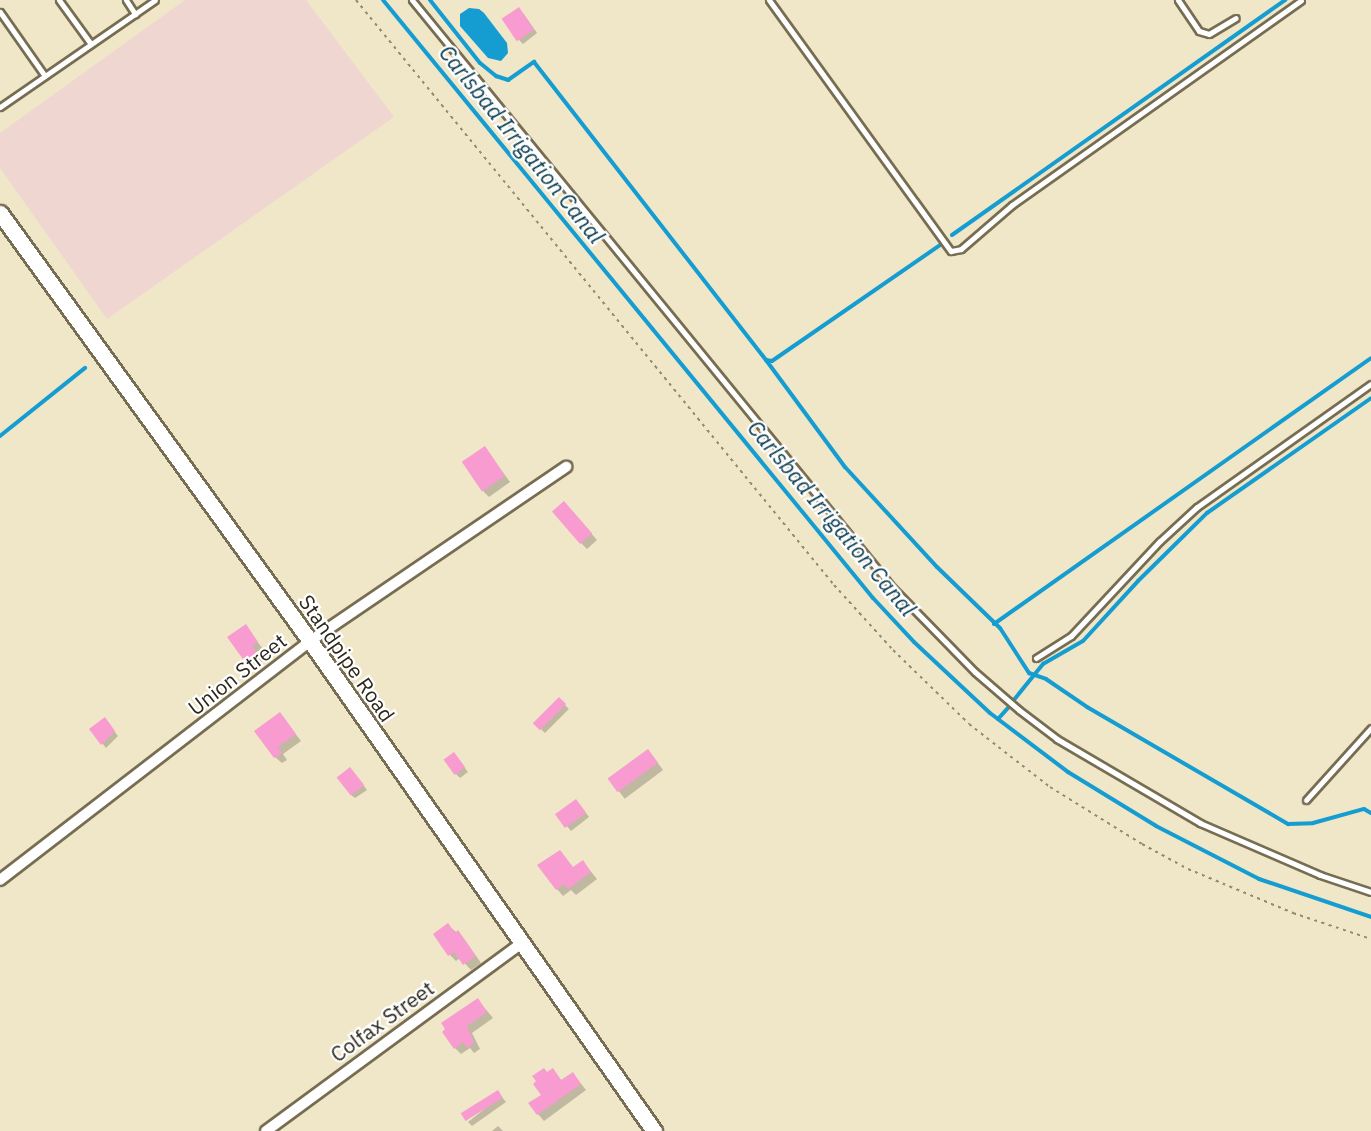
<!DOCTYPE html>
<style>
body{margin:0}
#map{position:relative;width:1371px;height:1131px;overflow:hidden;background:#f0e6c8;font-family:"IBM Plex Sans",sans-serif}
div>[style]{position:absolute}
.industrial>*{inset:0;background:#f0d6d1}
.water>*{inset:0;background:#159dd1}
.shadow>*{inset:0;background:#0003;transform-origin:0 0}
.stream>*{height:4px;margin:-2px;padding:0 2px;transform-origin:2px;border-radius:2px;background:#159dd1}
.building>*{inset:0;background:#f89bd1;transform-origin:0 0}
.path>*{height:2px;margin-top:-1px;transform-origin:0;background:repeating-linear-gradient(90deg,#918a75 0 3px,transparent 0 7.5px)}
.roads{filter:drop-shadow(2px 0 #766d52) drop-shadow(-2px 0 #766d52) drop-shadow(0 2px #766d52) drop-shadow(0 -2px #766d52)}
.lane>*{height:5px;margin:-2.5px;padding:0 2.5px;transform-origin:2.5px;border-radius:2.5px;background:#fff}
.street>*{height:10px;margin:-5px;padding:0 5px;transform-origin:5px;border-radius:5px;background:#fff}
.secondary>*{height:15px;margin:-7.5px;padding:0 7.5px;transform-origin:7.5px;border-radius:7.5px;background:#fff}
span{translate:-50% -50%;white-space:nowrap;text-align:center;line-height:1.15;-webkit-text-stroke:4.5px #fff;paint-order:stroke}
.street-label{font-size:21px;color:#2b271c}
.water-label{font-size:22px;color:#063b50;font-style:italic}
</style>
<div id="map">
<div class="industrial">
<i style="clip-path:polygon(185px 0,306px 0,394px 117px,107px 319px,0 168px,0 133px)"></i>
</div>
<div class="water">
<i style="clip-path:polygon(469px 8px,479px 9px,484px 13px,507px 43px,508px 53px,501px 61px,488px 58px,460px 26px,460px 14px)"></i>
</div>
<div class="shadow">
<i style="clip-path:polygon(523px 13px,537px 33px,523px 44px,519px 40px)"></i>
<i style="clip-path:polygon(485px 448px,510px 482px,489px 497px,483px 491px)"></i>
<i style="clip-path:polygon(570px 509px,597px 540px,587px 549px,581px 543px)"></i>
<i style="clip-path:polygon(245px 626px,263px 649px,257px 652px,263px 661px,252px 668px,229px 638px)"></i>
<i style="left:559px;top:699px;width:14px;height:34px;rotate:45deg"></i>
<i style="clip-path:polygon(280px 714px,301px 741px,283px 754px,287px 760px,282px 763px,275px 757px)"></i>
<i style="clip-path:polygon(108px 723px,118px 736px,106px 748px,91px 729px)"></i>
<i style="left:648px;top:750px;width:25px;height:48px;rotate:53deg"></i>
<i style="clip-path:polygon(457px 758px,468px 772px,460px 778px,456px 774px)"></i>
<i style="clip-path:polygon(354px 773px,367px 790px,355px 798px,351px 795px)"></i>
<i style="clip-path:polygon(580px 805px,589px 817px,571px 831px,558px 815px)"></i>
<i style="clip-path:polygon(560px 852px,574px 869px,583px 862px,597px 879px,576px 895px,571px 890px,563px 896px,557px 889px)"></i>
<i style="clip-path:polygon(448px 925px,464px 939px,481px 963px,471px 970px,460px 958px,456px 961px,450px 955px)"></i>
<i style="clip-path:polygon(478px 1000px,493px 1018px,472px 1033px,480px 1049px,474px 1053px,470px 1048px,461px 1054px,455px 1048px)"></i>
<i style="clip-path:polygon(553px 1070px,562px 1081px,573px 1074px,586px 1090px,544px 1121px,538px 1114px,548px 1074px)"></i>
<i style="clip-path:polygon(501px 1096px,506px 1102px,472px 1126px,468px 1122px)"></i>
<i style="clip-path:polygon(498px 1126px,503px 1131px,492px 1131px)"></i>
</div>
<div class="stream">
<i style="left:383px;top:0;width:773px;rotate:50.67deg"></i>
<i style="left:873px;top:598px;width:60px;rotate:47deg"></i>
<i style="left:914px;top:642px;width:104px;rotate:43.1deg"></i>
<i style="left:990px;top:713px;width:98px;rotate:37.1deg"></i>
<i style="left:1068px;top:772px;width:103px;rotate:31.5deg"></i>
<i style="left:1156px;top:826px;width:116px;rotate:27.2deg"></i>
<i style="left:1259px;top:879px;width:118px;rotate:18.7deg"></i>
<i style="left:430px;top:0;width:80px;rotate:51.6deg"></i>
<i style="left:480px;top:63px;width:21px;rotate:39deg"></i>
<i style="left:496px;top:76px;width:13px;rotate:18deg"></i>
<i style="left:508px;top:80px;width:32px;rotate:-35deg"></i>
<i style="left:534px;top:62px;width:378px;rotate:52.1deg"></i>
<i style="left:766px;top:360px;width:6px;rotate:9deg"></i>
<i style="left:772px;top:361px;width:204px;rotate:-34.6deg"></i>
<i style="left:952px;top:235px;width:408px;rotate:-35.2deg"></i>
<i style="left:766px;top:360px;width:133px;rotate:53.6deg"></i>
<i style="left:845px;top:467px;width:136px;rotate:47.4deg"></i>
<i style="left:937px;top:567px;width:88px;rotate:44.1deg"></i>
<i style="left:1000px;top:628px;width:54px;rotate:57.2deg"></i>
<i style="left:1029px;top:673px;width:18px;rotate:19deg"></i>
<i style="left:1046px;top:679px;width:50px;rotate:34.3deg"></i>
<i style="left:1087px;top:707px;width:233px;rotate:30.2deg"></i>
<i style="left:1288px;top:824px;width:25px;rotate:-2deg"></i>
<i style="left:1313px;top:823px;width:53px;rotate:-15.4deg"></i>
<i style="left:1364px;top:809px;width:8px;rotate:30deg"></i>
<i style="left:0;top:436px;width:109px;rotate:-38.7deg"></i>
<i style="left:994px;top:624px;width:461px;rotate:-35.2deg"></i>
<i style="left:1013px;top:701px;width:48px;rotate:-51deg"></i>
<i style="left:1043px;top:664px;width:46px;rotate:-29.9deg"></i>
<i style="left:1083px;top:641px;width:81px;rotate:-47.5deg"></i>
<i style="left:1138px;top:581px;width:97px;rotate:-44.6deg"></i>
<i style="left:1207px;top:513px;width:200px;rotate:-35deg"></i>
<i style="left:998px;top:719px;width:15px;rotate:-48deg"></i>
</div>
<div class="building">
<i style="left:519px;top:7px;width:27px;height:21px;rotate:56deg"></i>
<i style="left:485px;top:446px;width:36px;height:28px;rotate:56deg"></i>
<i style="left:564px;top:501px;width:43px;height:16px;rotate:49deg"></i>
<i style="clip-path:polygon(246px 624px,258px 642px,252px 646px,258px 654px,245px 662px,227px 637px)"></i>
<i style="left:559px;top:697px;width:10px;height:37px;rotate:45deg"></i>
<i style="clip-path:polygon(280px 712px,296px 734px,278px 747px,282px 753px,274px 758px,254px 731px)"></i>
<i style="clip-path:polygon(105px 717px,115px 731px,101px 745px,89px 729px)"></i>
<i style="left:648px;top:749px;width:17px;height:50px;rotate:54deg"></i>
<i style="left:454px;top:752px;width:19px;height:13px;rotate:54deg"></i>
<i style="left:350px;top:767px;width:23px;height:17px;rotate:52deg"></i>
<i style="left:576px;top:799px;width:17px;height:26px;rotate:54deg"></i>
<i style="clip-path:polygon(560px 850px,573px 867px,583px 860px,591px 872px,568px 889px,564px 884px,556px 890px,537px 865px)"></i>
<i style="clip-path:polygon(448px 923px,455px 933px,458px 930px,476px 956px,463px 965px,454px 952px,448px 956px,433px 934px)"></i>
<i style="clip-path:polygon(478px 998px,487px 1012px,467px 1026px,474px 1042px,467px 1048px,463px 1042px,454px 1049px,442px 1032px,445px 1029px,441px 1023px)"></i>
<i style="clip-path:polygon(544px 1068px,547px 1072px,553px 1068px,561px 1080px,573px 1072px,581px 1084px,537px 1115px,528px 1103px,541px 1095px,533px 1084px,536px 1081px,532px 1076px)"></i>
<i style="left:498px;top:1090px;width:9px;height:44px;rotate:58deg"></i>
</div>
<div class="path">
<i style="left:356px;top:0;width:755px;rotate:50.75deg"></i>
<i style="left:834px;top:585px;width:88px;rotate:47.8deg"></i>
<i style="left:893px;top:650px;width:106px;rotate:44.2deg"></i>
<i style="left:969px;top:724px;width:103px;rotate:37.9deg"></i>
<i style="left:1050px;top:787px;width:108px;rotate:31.8deg"></i>
<i style="left:1142px;top:844px;width:52px;rotate:28.5deg"></i>
<i style="left:1188px;top:869px;width:114px;rotate:22.7deg"></i>
<i style="left:1293px;top:913px;width:82px;rotate:18.4deg"></i>
</div>
<div class="roads">
<div class="lane">
<i style="left:59px;top:0;width:54px;rotate:54deg"></i>
<i style="left:126px;top:0;width:17px;rotate:57deg"></i>
<i style="left:412px;top:0;width:760px;rotate:50.72deg"></i>
<i style="left:893px;top:588px;width:117px;rotate:45.7deg"></i>
<i style="left:975px;top:672px;width:58px;rotate:40.8deg"></i>
<i style="left:1019px;top:710px;width:48px;rotate:37.3deg"></i>
<i style="left:1057px;top:739px;width:166px;rotate:30.4deg"></i>
<i style="left:1200px;top:823px;width:131px;rotate:23.4deg"></i>
<i style="left:1320px;top:875px;width:54px;rotate:18.4deg"></i>
<i style="left:769px;top:0;width:310px;rotate:54.1deg"></i>
<i style="left:951px;top:251px;width:10px;rotate:-11deg"></i>
<i style="left:961px;top:249px;width:67px;rotate:-40.8deg"></i>
<i style="left:1012px;top:205px;width:354px;rotate:-35.3deg"></i>
<i style="left:1178px;top:0;width:37px;rotate:56deg"></i>
<i style="left:1199px;top:31px;width:10px;rotate:17deg"></i>
<i style="left:1209px;top:34px;width:31px;rotate:-31deg"></i>
<i style="left:0;top:12px;width:78px;rotate:54.9deg"></i>
<i style="left:0;top:107px;width:188px;rotate:-34.6deg"></i>
<i style="left:1036px;top:658px;width:41px;rotate:-32.2deg"></i>
<i style="left:1071px;top:636px;width:130px;rotate:-46.9deg"></i>
<i style="left:1160px;top:541px;width:50px;rotate:-42.6deg"></i>
<i style="left:1197px;top:507px;width:213px;rotate:-35.3deg"></i>
<i style="left:1306px;top:800px;width:97px;rotate:-47.9deg"></i>
</div>
<div class="street">
<i style="left:0;top:880px;width:391px;rotate:-37.6deg"></i>
<i style="left:310px;top:641px;width:310px;rotate:-34.2deg"></i>
<i style="left:266px;top:1131px;width:318px;rotate:-36.3deg"></i>
</div>
<div class="secondary">
<i style="left:0;top:213px;width:528px;rotate:54.08deg"></i>
<i style="left:310px;top:641px;width:599px;rotate:54.93deg"></i>
</div>
</div>
<div class="street-label">
<span style="left:347px;top:658px;rotate:55deg">Standpipe Road</span>
<span style="left:237px;top:674px;rotate:-38deg">Union Street</span>
<span style="left:382px;top:1021px;rotate:-36deg">Colfax Street</span>
</div>
<div class="water-label">
<span style="left:522px;top:144px;rotate:51deg">Carlsbad Irrigation Canal</span>
<span style="left:832px;top:518px;rotate:50deg">Carlsbad Irrigation Canal</span>
</div>
</div>
